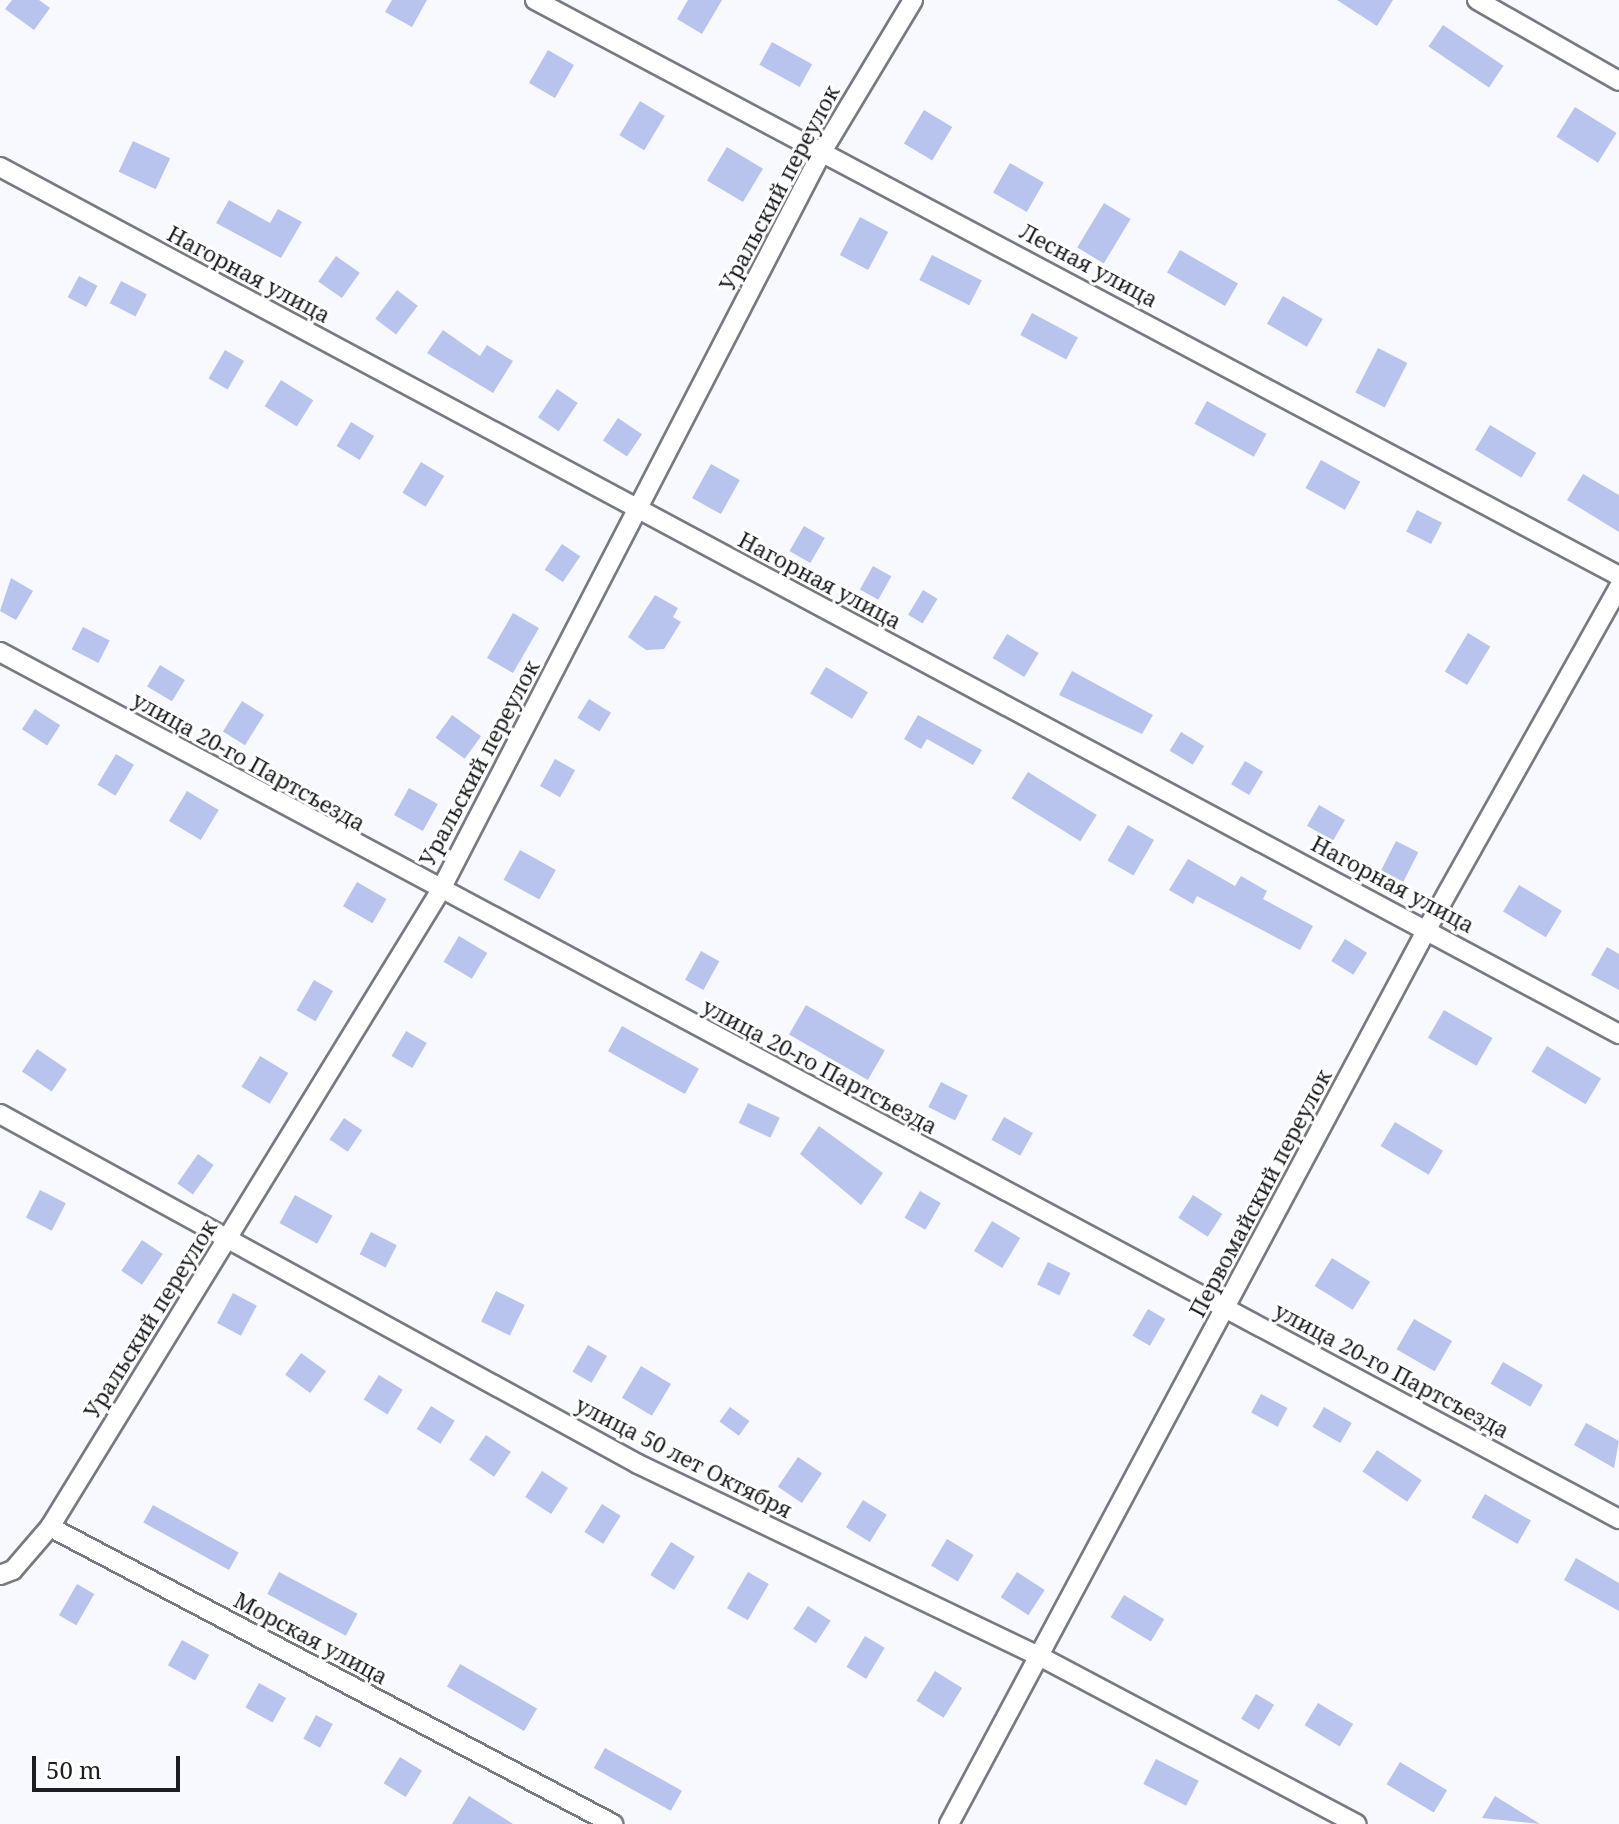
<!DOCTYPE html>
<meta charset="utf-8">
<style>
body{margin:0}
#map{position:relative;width:1619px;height:1824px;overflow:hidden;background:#f7f9ff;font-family:"Noto Serif",serif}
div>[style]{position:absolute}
.building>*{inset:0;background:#b9c4ee;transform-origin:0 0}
.roads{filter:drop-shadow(2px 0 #787a83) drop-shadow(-2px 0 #787a83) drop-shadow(0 2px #787a83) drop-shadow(0 -2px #787a83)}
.minor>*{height:18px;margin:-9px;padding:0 9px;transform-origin:9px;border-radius:9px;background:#fff}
span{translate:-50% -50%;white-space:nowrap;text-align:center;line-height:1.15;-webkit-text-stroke:6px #fff;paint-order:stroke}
.street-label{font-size:22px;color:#1c1d20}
.scale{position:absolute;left:32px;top:1756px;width:148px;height:36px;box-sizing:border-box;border:4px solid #1c1d20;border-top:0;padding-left:10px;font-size:24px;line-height:28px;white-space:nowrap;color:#1c1d20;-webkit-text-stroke:6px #fff;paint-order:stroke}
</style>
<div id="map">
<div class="building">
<i style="clip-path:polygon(12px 0,39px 0,50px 8px,34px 30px,5px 9px)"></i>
<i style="clip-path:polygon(392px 0,427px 0,412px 27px,385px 12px)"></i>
<i style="clip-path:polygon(688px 0,722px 0,702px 34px,677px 19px)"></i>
<i style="clip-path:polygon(1337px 0,1393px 0,1377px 26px)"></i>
<i style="left:1443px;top:25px;width:73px;height:26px;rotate:34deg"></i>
<i style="left:772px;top:42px;width:46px;height:26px;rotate:29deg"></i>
<i style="left:548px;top:50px;width:30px;height:38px;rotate:30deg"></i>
<i style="left:640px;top:101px;width:29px;height:40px;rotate:31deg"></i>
<i style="left:1575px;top:107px;width:49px;height:35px;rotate:32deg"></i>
<i style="left:924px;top:110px;width:33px;height:39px;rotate:31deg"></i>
<i style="left:133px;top:141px;width:41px;height:34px;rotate:25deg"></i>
<i style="left:727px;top:147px;width:42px;height:39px;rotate:31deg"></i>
<i style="left:1010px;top:163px;width:39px;height:34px;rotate:30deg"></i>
<i style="clip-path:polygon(229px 200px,270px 223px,278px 209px,302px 222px,281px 258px,216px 223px)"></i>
<i style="left:1104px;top:203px;width:31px;height:52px;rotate:31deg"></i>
<i style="left:860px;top:217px;width:32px;height:43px;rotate:28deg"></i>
<i style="left:1180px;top:250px;width:67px;height:26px;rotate:30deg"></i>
<i style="left:932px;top:255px;width:56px;height:28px;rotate:27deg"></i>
<i style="left:336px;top:256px;width:29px;height:31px;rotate:35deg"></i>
<i style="left:79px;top:276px;width:21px;height:24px;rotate:28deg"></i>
<i style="left:121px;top:281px;width:29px;height:25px;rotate:27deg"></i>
<i style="left:397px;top:290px;width:26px;height:36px;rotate:37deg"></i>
<i style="left:1283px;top:296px;width:46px;height:32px;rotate:30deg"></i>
<i style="left:1032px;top:313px;width:52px;height:25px;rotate:28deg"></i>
<i style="clip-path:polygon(443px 330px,480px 356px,487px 345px,513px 361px,493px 393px,427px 353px)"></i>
<i style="left:1378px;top:348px;width:33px;height:50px;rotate:27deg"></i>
<i style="left:225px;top:350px;width:22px;height:33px;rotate:30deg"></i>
<i style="left:281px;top:380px;width:38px;height:31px;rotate:32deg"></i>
<i style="left:557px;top:389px;width:25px;height:34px;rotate:34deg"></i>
<i style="left:1207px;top:401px;width:68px;height:26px;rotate:29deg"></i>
<i style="left:618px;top:418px;width:29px;height:27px;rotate:34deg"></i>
<i style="left:351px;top:422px;width:27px;height:28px;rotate:31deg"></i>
<i style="left:1490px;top:425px;width:54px;height:29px;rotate:31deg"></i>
<i style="left:1321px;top:460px;width:45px;height:32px;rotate:29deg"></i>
<i style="left:421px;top:462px;width:27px;height:36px;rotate:31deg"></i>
<i style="left:711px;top:464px;width:33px;height:39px;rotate:29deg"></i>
<i style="clip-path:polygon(1583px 474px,1619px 495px,1619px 532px,1567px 500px)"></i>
<i style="left:1417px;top:510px;width:28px;height:24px;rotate:27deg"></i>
<i style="left:804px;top:526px;width:24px;height:29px;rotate:30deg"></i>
<i style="left:562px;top:544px;width:22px;height:31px;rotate:34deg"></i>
<i style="left:873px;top:566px;width:21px;height:27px;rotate:29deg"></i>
<i style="clip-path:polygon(11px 578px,33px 591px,16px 620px,0 611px)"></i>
<i style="left:923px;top:590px;width:17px;height:29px;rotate:31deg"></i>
<i style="clip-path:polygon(655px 595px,678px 608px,673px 617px,681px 622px,664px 649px,646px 650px,628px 637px)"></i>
<i style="left:513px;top:613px;width:30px;height:52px;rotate:30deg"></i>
<i style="left:83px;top:627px;width:30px;height:25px;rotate:27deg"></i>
<i style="left:1468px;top:633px;width:26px;height:45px;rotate:31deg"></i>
<i style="left:1007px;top:634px;width:37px;height:28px;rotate:31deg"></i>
<i style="left:160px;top:665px;width:29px;height:25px;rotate:31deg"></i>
<i style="left:826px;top:667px;width:49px;height:31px;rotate:31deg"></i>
<i style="clip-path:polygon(1072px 671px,1153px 715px,1142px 734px,1059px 695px)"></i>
<i style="left:589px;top:699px;width:26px;height:22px;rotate:32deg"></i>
<i style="left:242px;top:701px;width:26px;height:36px;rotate:32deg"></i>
<i style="left:35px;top:709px;width:30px;height:24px;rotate:33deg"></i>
<i style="left:452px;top:715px;width:36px;height:28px;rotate:36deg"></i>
<i style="clip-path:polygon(918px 715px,982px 750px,973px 765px,927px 739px,921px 749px,904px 739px)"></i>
<i style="left:1181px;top:732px;width:27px;height:22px;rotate:31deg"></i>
<i style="left:116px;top:754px;width:21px;height:36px;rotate:31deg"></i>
<i style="left:555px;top:759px;width:23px;height:31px;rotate:29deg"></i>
<i style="left:1245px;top:761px;width:21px;height:27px;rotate:31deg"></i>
<i style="left:1028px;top:772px;width:81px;height:31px;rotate:32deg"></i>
<i style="left:409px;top:788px;width:33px;height:31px;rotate:29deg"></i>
<i style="left:187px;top:791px;width:37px;height:35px;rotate:31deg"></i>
<i style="left:1319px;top:805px;width:30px;height:24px;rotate:30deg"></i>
<i style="left:1128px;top:825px;width:30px;height:41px;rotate:30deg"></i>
<i style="left:1396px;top:841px;width:25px;height:33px;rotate:27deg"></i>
<i style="left:520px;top:850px;width:41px;height:34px;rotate:29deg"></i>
<i style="clip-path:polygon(1188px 859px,1235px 886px,1241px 876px,1267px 891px,1263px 899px,1313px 926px,1300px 950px,1197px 896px,1193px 904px,1169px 890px)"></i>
<i style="left:357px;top:882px;width:34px;height:28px;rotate:30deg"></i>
<i style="left:1519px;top:885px;width:50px;height:31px;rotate:31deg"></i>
<i style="left:459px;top:936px;width:33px;height:30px;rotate:31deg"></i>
<i style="left:1345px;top:939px;width:26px;height:26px;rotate:32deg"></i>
<i style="clip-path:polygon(1607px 947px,1619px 954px,1619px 990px,1591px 975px)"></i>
<i style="left:701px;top:951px;width:21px;height:33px;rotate:29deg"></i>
<i style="left:314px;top:980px;width:22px;height:35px;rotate:30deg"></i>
<i style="left:806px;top:1005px;width:91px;height:34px;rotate:30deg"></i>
<i style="left:1444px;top:1010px;width:56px;height:32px;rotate:30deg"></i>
<i style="left:622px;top:1026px;width:88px;height:29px;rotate:29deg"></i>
<i style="left:406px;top:1031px;width:24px;height:29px;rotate:30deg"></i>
<i style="left:1547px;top:1046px;width:63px;height:30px;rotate:31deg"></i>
<i style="left:37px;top:1049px;width:36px;height:27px;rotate:34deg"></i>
<i style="left:260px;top:1056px;width:33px;height:36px;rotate:31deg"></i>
<i style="left:941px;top:1082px;width:30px;height:28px;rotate:27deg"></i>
<i style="left:748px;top:1103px;width:35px;height:22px;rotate:25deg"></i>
<i style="left:1004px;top:1117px;width:33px;height:26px;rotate:29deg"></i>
<i style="left:344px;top:1118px;width:22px;height:26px;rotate:34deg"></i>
<i style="left:1395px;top:1122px;width:56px;height:28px;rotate:31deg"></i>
<i style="clip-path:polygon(819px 1126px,883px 1173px,861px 1205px,800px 1154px)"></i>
<i style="left:198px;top:1154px;width:19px;height:36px;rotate:35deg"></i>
<i style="left:40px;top:1190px;width:29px;height:31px;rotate:27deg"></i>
<i style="left:920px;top:1191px;width:24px;height:31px;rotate:30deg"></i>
<i style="left:295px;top:1195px;width:43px;height:32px;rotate:29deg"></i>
<i style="left:1193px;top:1195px;width:35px;height:27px;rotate:33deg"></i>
<i style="left:992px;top:1221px;width:33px;height:35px;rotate:31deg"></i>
<i style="left:371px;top:1232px;width:29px;height:25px;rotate:27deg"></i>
<i style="left:142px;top:1240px;width:25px;height:37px;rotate:34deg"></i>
<i style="left:1332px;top:1258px;width:45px;height:33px;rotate:32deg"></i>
<i style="left:1048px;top:1262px;width:25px;height:25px;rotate:26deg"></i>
<i style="left:496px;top:1291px;width:32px;height:34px;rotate:26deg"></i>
<i style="left:233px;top:1293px;width:27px;height:34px;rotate:28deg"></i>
<i style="left:1148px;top:1309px;width:20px;height:31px;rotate:30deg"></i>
<i style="left:1414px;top:1319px;width:44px;height:35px;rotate:30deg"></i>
<i style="left:588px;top:1345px;width:22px;height:31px;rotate:30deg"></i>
<i style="left:301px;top:1353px;width:31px;height:27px;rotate:36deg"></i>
<i style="left:1503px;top:1362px;width:46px;height:25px;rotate:30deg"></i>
<i style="left:641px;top:1366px;width:35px;height:37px;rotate:31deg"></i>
<i style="left:379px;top:1375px;width:28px;height:29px;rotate:32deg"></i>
<i style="left:1261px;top:1394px;width:30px;height:21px;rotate:28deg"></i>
<i style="left:431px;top:1406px;width:28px;height:27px;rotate:32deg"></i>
<i style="left:730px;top:1407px;width:24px;height:18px;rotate:36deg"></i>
<i style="left:1324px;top:1407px;width:32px;height:23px;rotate:30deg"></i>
<i style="clip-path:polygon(1586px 1423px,1619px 1441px,1614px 1468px,1574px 1445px)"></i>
<i style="left:486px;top:1435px;width:30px;height:30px;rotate:34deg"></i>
<i style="left:1377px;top:1450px;width:54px;height:26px;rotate:34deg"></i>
<i style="left:798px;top:1457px;width:29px;height:36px;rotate:34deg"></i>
<i style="left:542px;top:1471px;width:31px;height:31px;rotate:33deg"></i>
<i style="left:1485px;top:1494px;width:53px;height:27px;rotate:30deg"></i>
<i style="left:863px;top:1500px;width:28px;height:32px;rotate:32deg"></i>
<i style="left:602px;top:1504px;width:22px;height:33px;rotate:32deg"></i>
<i style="left:153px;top:1505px;width:98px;height:20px;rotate:29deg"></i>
<i style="left:947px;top:1539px;width:31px;height:31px;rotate:31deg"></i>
<i style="left:671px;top:1542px;width:28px;height:39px;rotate:32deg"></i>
<i style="clip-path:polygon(1576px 1558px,1619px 1583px,1619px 1611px,1564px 1580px)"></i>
<i style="left:279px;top:1572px;width:89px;height:25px;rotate:28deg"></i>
<i style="left:748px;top:1572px;width:24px;height:42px;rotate:30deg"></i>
<i style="left:1017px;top:1572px;width:33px;height:30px;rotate:33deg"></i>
<i style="left:77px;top:1584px;width:20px;height:36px;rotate:30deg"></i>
<i style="left:1124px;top:1595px;width:47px;height:26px;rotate:31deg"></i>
<i style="left:808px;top:1606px;width:27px;height:27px;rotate:33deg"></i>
<i style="left:865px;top:1636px;width:23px;height:36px;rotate:31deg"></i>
<i style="left:182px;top:1640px;width:31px;height:29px;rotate:29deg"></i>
<i style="left:460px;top:1664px;width:89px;height:26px;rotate:30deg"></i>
<i style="left:935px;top:1671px;width:32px;height:35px;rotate:32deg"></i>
<i style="left:259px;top:1683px;width:31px;height:28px;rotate:29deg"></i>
<i style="left:1256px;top:1694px;width:21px;height:29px;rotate:31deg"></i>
<i style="left:1318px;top:1703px;width:41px;height:26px;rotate:31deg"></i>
<i style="left:316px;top:1715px;width:19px;height:27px;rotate:28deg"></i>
<i style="left:605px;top:1748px;width:88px;height:23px;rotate:29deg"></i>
<i style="left:400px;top:1757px;width:26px;height:31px;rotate:32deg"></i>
<i style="left:1156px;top:1759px;width:48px;height:28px;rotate:27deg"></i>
<i style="left:1400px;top:1762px;width:55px;height:26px;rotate:31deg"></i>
<i style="clip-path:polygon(469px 1796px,513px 1824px,452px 1824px)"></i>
<i style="clip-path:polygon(1495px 1796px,1540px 1824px,1482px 1818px)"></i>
</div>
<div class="roads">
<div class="minor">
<i style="left:535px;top:0;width:1228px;rotate:27.98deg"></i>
<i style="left:1477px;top:0;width:163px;rotate:29.7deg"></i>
<i style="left:0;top:167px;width:1837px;rotate:28.17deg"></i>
<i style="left:0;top:652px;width:1837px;rotate:28.17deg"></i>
<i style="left:0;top:1114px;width:728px;rotate:28.75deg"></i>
<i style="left:638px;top:1464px;width:447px;rotate:25.6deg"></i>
<i style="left:1041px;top:1657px;width:357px;rotate:27.9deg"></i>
<i style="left:50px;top:1527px;width:744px;rotate:-58.47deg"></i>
<i style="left:439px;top:893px;width:836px;rotate:-62.67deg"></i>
<i style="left:823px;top:150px;width:175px;rotate:-59deg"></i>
<i style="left:0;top:1575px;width:14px;rotate:-21deg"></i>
<i style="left:13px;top:1570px;width:57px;rotate:-49.3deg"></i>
<i style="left:50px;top:1527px;width:637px;rotate:27.81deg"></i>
<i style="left:949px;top:1824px;width:1015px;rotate:-61.89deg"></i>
<i style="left:1427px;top:929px;width:392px;rotate:-60.7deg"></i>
</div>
</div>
<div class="street-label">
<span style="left:779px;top:188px;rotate:-62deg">Уральский переулок</span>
<span style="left:1089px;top:265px;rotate:28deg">Лесная улица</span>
<span style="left:249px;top:274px;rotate:28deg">Нагорная улица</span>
<span style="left:820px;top:580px;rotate:28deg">Нагорная улица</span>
<span style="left:249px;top:761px;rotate:29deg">улица 20-го Партсъезда</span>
<span style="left:479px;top:763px;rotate:-62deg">Уральский переулок</span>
<span style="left:1393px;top:884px;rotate:28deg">Нагорная улица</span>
<span style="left:820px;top:1066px;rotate:28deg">улица 20-го Партсъезда</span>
<span style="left:1260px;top:1193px;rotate:-62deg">Первомайский переулок</span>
<span style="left:150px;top:1319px;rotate:-58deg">Уральский переулок</span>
<span style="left:1392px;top:1370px;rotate:28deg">улица 20-го Партсъезда</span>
<span style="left:684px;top:1457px;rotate:27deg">улица 50 лет Октября</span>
<span style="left:311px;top:1638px;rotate:28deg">Морская улица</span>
</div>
<div class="scale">50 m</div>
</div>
